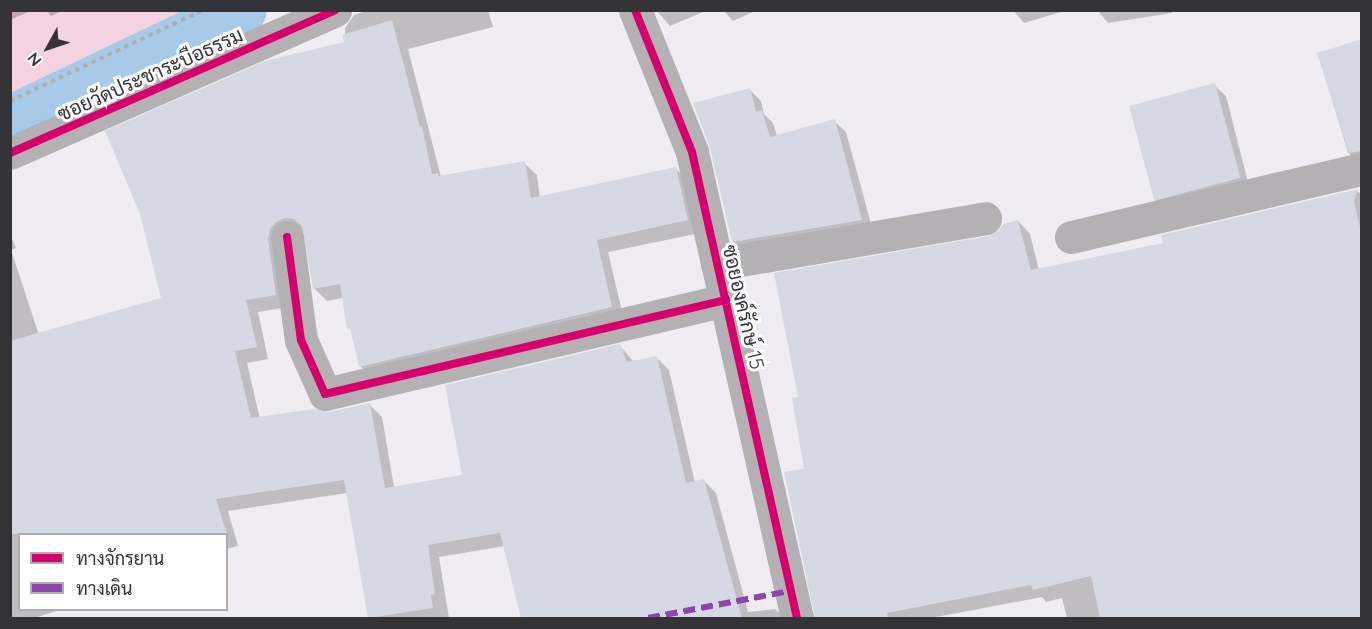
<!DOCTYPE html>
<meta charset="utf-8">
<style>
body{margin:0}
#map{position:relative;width:1372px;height:629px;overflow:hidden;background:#efedf3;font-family:Quicksand,Sarabun,sans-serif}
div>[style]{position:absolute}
.green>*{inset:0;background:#f3d2e1}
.shadow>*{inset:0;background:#0003}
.canal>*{height:50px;margin:-25px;padding:0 25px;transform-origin:25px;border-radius:25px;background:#a7cae8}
.building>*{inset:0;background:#d6d8e3;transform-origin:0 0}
.path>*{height:4px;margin-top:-2px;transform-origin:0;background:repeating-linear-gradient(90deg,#aeaeb0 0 4.5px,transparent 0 9px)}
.minor>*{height:33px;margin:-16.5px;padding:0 16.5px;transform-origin:16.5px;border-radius:16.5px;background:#b3b1b3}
.quiet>*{height:6px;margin-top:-3px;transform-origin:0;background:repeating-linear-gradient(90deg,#8e44ad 0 12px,transparent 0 18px)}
.cycleway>*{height:8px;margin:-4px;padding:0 4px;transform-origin:4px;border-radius:4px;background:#d6006c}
span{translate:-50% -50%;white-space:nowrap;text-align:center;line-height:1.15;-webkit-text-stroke:6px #fff;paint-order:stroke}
.street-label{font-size:20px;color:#343337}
.frame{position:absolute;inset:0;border:12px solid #343337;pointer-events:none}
.legend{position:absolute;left:18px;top:533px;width:210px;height:78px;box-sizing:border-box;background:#fff;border:2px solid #aeadaf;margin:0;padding:8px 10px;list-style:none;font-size:18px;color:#343337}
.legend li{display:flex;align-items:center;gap:12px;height:30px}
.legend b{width:30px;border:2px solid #aeadaf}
.north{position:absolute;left:18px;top:18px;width:60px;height:60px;-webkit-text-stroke:4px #fff;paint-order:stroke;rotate:230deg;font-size:16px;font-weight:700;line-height:24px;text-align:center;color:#343337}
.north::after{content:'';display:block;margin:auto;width:21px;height:27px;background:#343337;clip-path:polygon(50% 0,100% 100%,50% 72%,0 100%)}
</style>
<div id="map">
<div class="green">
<i style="clip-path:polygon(11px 10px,187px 10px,187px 11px,11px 95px)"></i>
</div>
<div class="shadow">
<i style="clip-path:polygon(10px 10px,33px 10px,10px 20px)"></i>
<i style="clip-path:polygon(46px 10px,64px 10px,51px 16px)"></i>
<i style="clip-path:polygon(369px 10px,488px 10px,493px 27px,408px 49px,441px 177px,524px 163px,537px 175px,540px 198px,676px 169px,688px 181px,700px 233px,608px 252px,624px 320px,373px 378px,360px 366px,343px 298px,327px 301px,314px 288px,304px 231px,298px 230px,288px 307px,258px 312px,268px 359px,247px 363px,260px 419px,329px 414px,369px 404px,382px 417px,394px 487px,464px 476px,620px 346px,634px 362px,657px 358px,669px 370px,695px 483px,704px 481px,716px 493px,748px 612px,775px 609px,785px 618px,523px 618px,505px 546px,439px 557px,449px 618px,369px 618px,347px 493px,228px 511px,238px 546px,226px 549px,226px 534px,20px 534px,20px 610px,60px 610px,34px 618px,10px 618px,10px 234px,16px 248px,11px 250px,39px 335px,163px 299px,345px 43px,345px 28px,354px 15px)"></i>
<i style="clip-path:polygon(656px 10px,708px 10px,670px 26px)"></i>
<i style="clip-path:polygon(723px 10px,757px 10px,733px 21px)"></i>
<i style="clip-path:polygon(1013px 10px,1068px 10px,1024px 23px)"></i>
<i style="clip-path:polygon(1097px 10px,1171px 10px,1172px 13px,1108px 23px)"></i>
<i style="clip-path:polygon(1362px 41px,1362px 161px,1357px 162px,1348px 152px,1318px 54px)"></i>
<i style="clip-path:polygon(1214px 85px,1226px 96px,1250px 190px,1165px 209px,1154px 198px)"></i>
<i style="clip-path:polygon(749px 89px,761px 101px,764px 114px,773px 123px,777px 136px,834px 121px,846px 132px,873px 231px,744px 253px,733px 242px)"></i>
<i style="clip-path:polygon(1357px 191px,1362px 195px,1362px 618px,1067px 618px,1062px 598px,1046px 602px,1042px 597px,931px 618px,817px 618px,800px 398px,989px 238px,1018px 221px,1030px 234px,1039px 270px,1165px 244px)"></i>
</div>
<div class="canal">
<i style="left:10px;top:121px;width:257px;rotate:-25.6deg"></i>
</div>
<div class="building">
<i style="clip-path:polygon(392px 20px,420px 127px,422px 126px,432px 174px,438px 173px,438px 176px,525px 161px,531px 198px,676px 167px,688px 220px,597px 240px,612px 307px,359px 367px,350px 328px,347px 329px,340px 284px,313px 289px,302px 226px,294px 219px,285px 218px,276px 222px,270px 229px,268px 239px,276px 295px,246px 300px,257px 347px,235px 351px,251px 418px,314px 409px,329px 412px,370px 403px,385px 488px,462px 475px,445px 385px,620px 344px,627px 362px,657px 356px,686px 483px,704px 479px,742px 618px,521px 618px,500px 533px,428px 545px,435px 594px,431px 595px,433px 608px,368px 618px,344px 480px,216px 499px,227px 534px,10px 534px,10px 341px,161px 298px,140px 214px,105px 131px,265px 61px,344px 42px,342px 35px)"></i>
<i style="clip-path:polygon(1362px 39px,1362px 151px,1349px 153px,1317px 53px)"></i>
<i style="left:1215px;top:83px;width:98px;height:89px;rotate:75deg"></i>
<i style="clip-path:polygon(750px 88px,756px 111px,762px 110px,770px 137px,835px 119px,862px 220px,732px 242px,710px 148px,693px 103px)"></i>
<i style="clip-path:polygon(1358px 189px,1354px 201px,1362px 236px,1362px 618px,1100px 618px,1091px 576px,1033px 590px,1031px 585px,887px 613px,888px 618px,815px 618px,784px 472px,804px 469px,792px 398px,798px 397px,774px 273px,988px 236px,997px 232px,1003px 224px,1018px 220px,1031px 270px,1163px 243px,1161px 235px)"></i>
</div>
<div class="path">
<i style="left:10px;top:101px;width:213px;rotate:-25.2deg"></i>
</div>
<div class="minor">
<i style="left:635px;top:10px;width:153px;rotate:68.1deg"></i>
<i style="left:692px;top:152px;width:478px;rotate:77.3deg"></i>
<i style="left:10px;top:153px;width:355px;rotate:-23.7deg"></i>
<i style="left:287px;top:237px;width:104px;rotate:82.3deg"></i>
<i style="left:301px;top:340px;width:59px;rotate:66deg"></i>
<i style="left:325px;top:394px;width:412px;rotate:-13.2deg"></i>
<i style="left:1071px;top:237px;width:299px;rotate:-13.2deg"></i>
<i style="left:717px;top:264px;width:272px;rotate:-9.7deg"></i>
</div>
<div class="quiet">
<i style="left:648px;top:618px;width:145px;rotate:-10.8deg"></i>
</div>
<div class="cycleway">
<i style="left:635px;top:10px;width:153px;rotate:68.1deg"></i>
<i style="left:692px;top:152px;width:478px;rotate:77.3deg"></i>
<i style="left:10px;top:153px;width:355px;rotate:-23.7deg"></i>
<i style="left:287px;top:237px;width:104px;rotate:82.3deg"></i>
<i style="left:301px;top:340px;width:59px;rotate:66deg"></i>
<i style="left:325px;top:394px;width:412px;rotate:-13.2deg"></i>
</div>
<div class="street-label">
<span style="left:150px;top:74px;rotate:-24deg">ซอยวัดประชาระบือธรรม</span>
<span style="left:744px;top:307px;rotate:77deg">ซอยองค์รักษ์ 15</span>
</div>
<div class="frame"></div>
<ul class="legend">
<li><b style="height:8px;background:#d6006c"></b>ทางจักรยาน</li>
<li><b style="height:8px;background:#8e44ad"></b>ทางเดิน</li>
</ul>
<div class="north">N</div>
</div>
